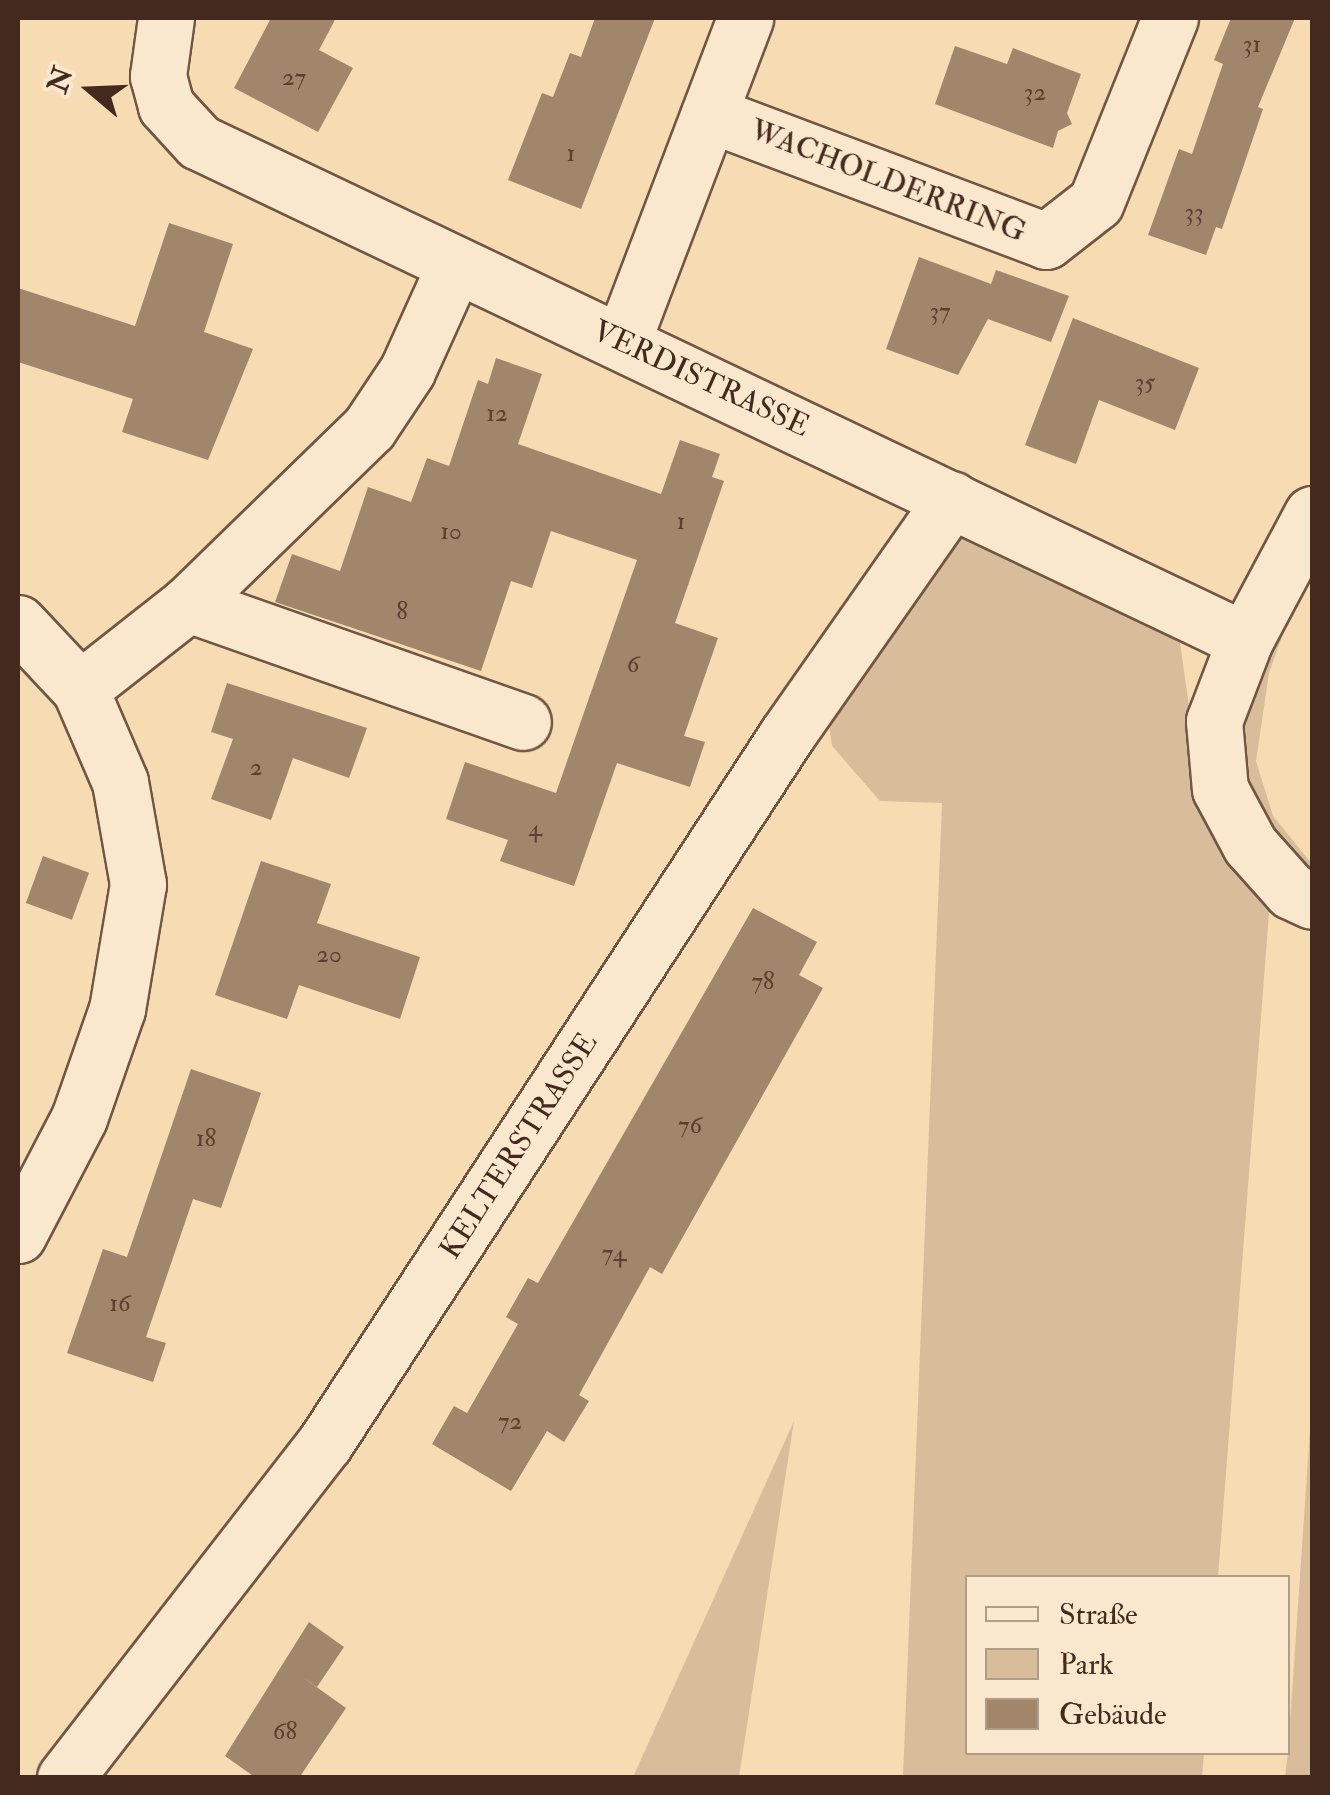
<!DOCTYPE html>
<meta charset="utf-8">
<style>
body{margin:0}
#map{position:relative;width:1330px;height:1795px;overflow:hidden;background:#f7dbb3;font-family:"IM FELL Double Pica",serif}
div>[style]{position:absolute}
.green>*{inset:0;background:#d9bd9a}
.building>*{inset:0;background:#a1866c;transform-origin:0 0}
.roads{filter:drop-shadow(2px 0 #715644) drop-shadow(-2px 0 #715644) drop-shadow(0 2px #715644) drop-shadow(0 -2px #715644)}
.minor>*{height:55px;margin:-27.5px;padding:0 27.5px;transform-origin:27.5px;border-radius:27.5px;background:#fae8ce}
span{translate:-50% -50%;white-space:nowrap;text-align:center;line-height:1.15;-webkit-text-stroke:9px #fae8ce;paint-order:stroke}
.number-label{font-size:25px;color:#5b4032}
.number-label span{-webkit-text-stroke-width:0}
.street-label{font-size:30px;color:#44291f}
.frame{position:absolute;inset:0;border:20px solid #44291f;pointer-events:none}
.legend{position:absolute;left:965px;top:1575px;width:325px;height:180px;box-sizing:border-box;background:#fae8ce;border:2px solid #b19c88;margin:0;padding:12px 18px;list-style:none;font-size:30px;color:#44291f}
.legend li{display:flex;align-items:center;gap:20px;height:50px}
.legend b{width:50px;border:2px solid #b19c88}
.north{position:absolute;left:40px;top:40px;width:100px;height:100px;-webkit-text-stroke:8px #fae8ce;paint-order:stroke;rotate:289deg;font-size:28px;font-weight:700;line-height:40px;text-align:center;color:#44291f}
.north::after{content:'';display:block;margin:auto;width:35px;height:45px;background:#44291f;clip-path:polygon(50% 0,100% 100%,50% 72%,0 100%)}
</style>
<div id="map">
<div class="green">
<i style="clip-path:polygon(956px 519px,1178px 629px,1202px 797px,1270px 900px,1218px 1577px,968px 1578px,968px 1752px,1204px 1753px,1202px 1777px,903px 1777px,942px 803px,880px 801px,832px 746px,828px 717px)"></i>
<i style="clip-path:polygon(1312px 553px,1269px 673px,1256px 761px,1273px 816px,1312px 864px,1312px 883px,1303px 878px,1240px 782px,1238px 722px)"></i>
<i style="clip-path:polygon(1312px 1400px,1312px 1777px,1285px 1777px,1288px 1752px)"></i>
<i style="clip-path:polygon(794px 1421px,739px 1777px,633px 1777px)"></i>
</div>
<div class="building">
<i style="clip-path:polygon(271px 18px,336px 18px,319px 50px,353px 68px,318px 132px,234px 88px)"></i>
<i style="clip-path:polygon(595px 18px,655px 18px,581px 209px,508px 180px,542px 93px,553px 97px,570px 53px,581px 57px)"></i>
<i style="clip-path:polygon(1231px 18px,1295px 18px,1258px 107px,1263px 109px,1222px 229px,1216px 227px,1206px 255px,1148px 235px,1179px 149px,1192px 154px,1223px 64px,1214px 60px)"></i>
<i style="clip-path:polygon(955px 46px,1007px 64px,1013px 48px,1081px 74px,1067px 113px,1072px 124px,1058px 131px,1053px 148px,935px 104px)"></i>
<i style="clip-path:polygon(169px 223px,233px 244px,204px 332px,253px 349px,208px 460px,122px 432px,133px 399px,18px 362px,18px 288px,135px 326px)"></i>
<i style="clip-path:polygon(919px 257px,991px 284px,996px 270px,1069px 296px,1051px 342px,988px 319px,958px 375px,886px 349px)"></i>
<i style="clip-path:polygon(1073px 318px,1199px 368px,1175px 430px,1099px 400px,1076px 464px,1025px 445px)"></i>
<i style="clip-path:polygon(496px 358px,542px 374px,518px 444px,661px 494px,680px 440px,720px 454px,712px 477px,724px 481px,675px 623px,718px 638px,684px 736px,705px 742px,690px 787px,617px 763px,574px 886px,500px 861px,508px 840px,446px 819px,465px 762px,556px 793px,637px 560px,551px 531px,532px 588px,511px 581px,481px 671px,275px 602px,292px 554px,340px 571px,368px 487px,411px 502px,427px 458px,449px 466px,478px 380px,488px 384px)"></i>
<i style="clip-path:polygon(227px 683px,367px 728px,349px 778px,293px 758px,271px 820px,211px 799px,233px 739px,211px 732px)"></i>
<i style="left:43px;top:856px;width:49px;height:50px;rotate:20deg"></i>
<i style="clip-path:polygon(261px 861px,331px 884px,317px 923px,420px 957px,400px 1019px,299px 985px,287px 1019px,215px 995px)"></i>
<i style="clip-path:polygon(753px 908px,817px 942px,799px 975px,823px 988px,662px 1274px,650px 1267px,579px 1395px,589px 1401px,564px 1442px,547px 1431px,511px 1491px,432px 1444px,454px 1406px,467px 1413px,518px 1324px,506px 1317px,528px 1278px,538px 1283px)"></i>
<i style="clip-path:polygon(191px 1069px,261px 1093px,221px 1208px,193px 1199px,146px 1337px,166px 1343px,153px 1382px,67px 1353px,103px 1249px,127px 1257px)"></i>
<i style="clip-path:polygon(309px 1622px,344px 1647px,317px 1687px,301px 1676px,346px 1708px,299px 1778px,256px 1778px,225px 1756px)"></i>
</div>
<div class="roads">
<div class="minor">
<i style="left:166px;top:18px;width:59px;rotate:97.9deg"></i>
<i style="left:158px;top:76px;width:31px;rotate:75deg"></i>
<i style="left:166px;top:106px;width:49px;rotate:47.5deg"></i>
<i style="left:199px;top:142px;width:1158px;rotate:25.46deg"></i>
<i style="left:709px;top:114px;width:360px;rotate:20.6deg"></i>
<i style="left:1046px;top:241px;width:63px;rotate:-38deg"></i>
<i style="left:1096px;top:202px;width:198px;rotate:-68.1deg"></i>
<i style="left:623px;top:340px;width:344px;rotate:-69.2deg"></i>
<i style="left:1312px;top:514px;width:143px;rotate:118deg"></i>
<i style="left:1245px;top:640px;width:87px;rotate:110.9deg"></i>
<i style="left:1214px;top:721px;width:68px;rotate:85deg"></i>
<i style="left:1220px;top:789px;width:64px;rotate:61.8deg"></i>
<i style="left:1250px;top:845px;width:62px;rotate:48.3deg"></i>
<i style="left:1291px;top:891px;width:23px;rotate:25deg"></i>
<i style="left:188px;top:604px;width:355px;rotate:19.4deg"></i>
<i style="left:18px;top:623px;width:91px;rotate:46.8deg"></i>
<i style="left:80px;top:689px;width:101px;rotate:66.7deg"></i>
<i style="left:120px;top:782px;width:104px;rotate:80deg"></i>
<i style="left:138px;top:884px;width:127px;rotate:99.5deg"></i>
<i style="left:117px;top:1009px;width:115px;rotate:109.2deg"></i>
<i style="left:79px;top:1118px;width:132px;rotate:117.5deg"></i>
<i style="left:80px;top:689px;width:137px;rotate:-38.2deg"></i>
<i style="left:188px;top:604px;width:252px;rotate:-44.2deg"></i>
<i style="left:369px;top:428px;width:69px;rotate:-56.3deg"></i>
<i style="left:407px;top:371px;width:114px;rotate:-65.7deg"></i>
<i style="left:65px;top:1778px;width:424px;rotate:-52.2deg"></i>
<i style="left:325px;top:1443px;width:844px;rotate:-56.89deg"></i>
<i style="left:786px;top:736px;width:289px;rotate:-55deg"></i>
</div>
</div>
<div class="number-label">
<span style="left:1252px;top:45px">31</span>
<span style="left:294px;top:78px">27</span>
<span style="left:1035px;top:93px">32</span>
<span style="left:571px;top:154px">1</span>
<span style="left:1194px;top:213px">33</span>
<span style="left:940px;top:312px">37</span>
<span style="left:1145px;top:383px">35</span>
<span style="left:497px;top:414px">12</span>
<span style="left:681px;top:522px">1</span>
<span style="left:451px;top:532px">10</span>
<span style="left:402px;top:612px">8</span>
<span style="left:633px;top:665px">6</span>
<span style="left:256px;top:768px">2</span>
<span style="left:535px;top:829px">4</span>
<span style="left:329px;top:955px">20</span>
<span style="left:763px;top:982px">78</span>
<span style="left:690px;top:1126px">76</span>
<span style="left:206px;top:1139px">18</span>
<span style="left:614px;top:1254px">74</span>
<span style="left:120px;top:1304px">16</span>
<span style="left:510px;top:1422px">72</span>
<span style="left:285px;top:1732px">68</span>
</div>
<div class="street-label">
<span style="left:888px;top:181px;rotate:21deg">WACHOLDERRING</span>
<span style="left:701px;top:379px;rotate:25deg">VERDISTRASSE</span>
<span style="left:519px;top:1146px;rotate:-57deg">KELTERSTRASSE</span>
</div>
<div class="frame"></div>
<ul class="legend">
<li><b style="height:12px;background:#fae8ce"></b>Straße</li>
<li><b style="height:28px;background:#d9bd9a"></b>Park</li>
<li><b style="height:28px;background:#a1866c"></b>Gebäude</li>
</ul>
<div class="north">N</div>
</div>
